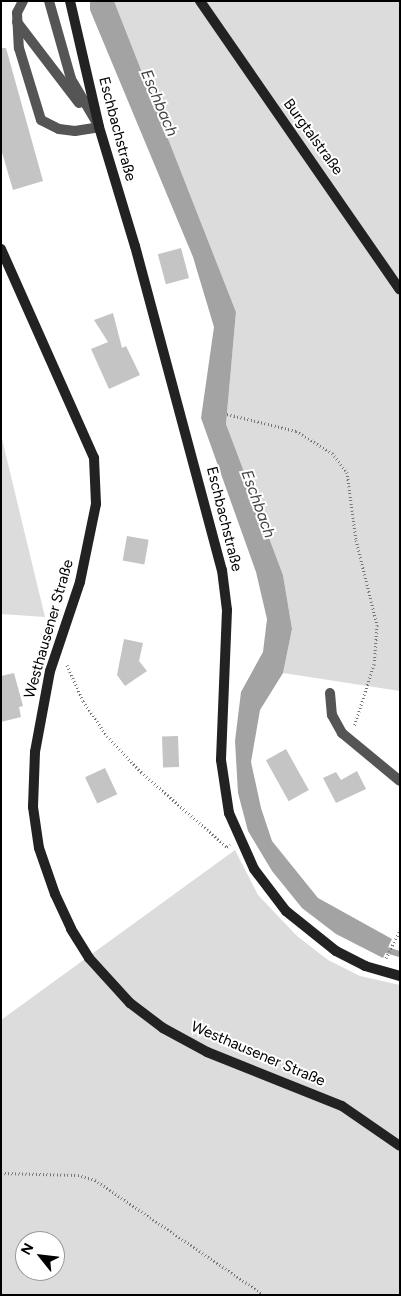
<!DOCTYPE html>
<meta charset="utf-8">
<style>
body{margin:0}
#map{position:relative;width:401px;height:1296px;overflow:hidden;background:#fff;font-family:Figtree,sans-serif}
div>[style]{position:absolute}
.green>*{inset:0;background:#dcdcdc}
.water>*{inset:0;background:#a3a3a3}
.stream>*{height:5.5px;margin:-2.75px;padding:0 2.75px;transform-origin:2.75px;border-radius:2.75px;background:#a3a3a3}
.building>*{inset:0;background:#c4c4c4;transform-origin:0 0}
.path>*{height:3px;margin-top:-1.5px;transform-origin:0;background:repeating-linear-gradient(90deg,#777 0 1px,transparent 0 3.5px)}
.lane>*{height:10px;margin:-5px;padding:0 5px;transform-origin:5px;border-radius:5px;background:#555}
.street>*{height:10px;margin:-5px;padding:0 5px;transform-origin:5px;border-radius:5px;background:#555}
.secondary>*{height:10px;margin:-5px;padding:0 5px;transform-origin:5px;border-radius:5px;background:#222}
span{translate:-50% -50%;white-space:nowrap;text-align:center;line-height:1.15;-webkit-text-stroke:4px #fff;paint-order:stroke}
.street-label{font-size:15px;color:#000}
.water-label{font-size:16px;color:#444;font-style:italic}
.frame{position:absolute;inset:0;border:2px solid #000;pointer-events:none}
.north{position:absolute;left:15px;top:1231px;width:50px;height:50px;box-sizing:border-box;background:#fff;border:1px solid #999;border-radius:50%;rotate:299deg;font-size:14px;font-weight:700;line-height:20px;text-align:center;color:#000}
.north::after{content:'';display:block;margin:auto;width:18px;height:22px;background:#000;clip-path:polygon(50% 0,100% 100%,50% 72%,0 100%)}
</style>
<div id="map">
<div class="green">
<i style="clip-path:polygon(114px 1px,400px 1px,400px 691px,283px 673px,292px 629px,283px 575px,226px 424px,236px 312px)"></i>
<i style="clip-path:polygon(1px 435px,45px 617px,1px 614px)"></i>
<i style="clip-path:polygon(evenodd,235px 850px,258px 895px,297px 936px,328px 960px,360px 976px,400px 985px,400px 1295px,1px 1295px,1px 1020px,235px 850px,25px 1241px,55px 1241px,55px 1271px,25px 1271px,25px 1241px)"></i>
</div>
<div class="water">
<i style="clip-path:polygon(90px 1px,114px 1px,236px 312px,226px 424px,283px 575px,292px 629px,283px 673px,260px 710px,251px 762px,261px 808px,272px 841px,318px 898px,392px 939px,383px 958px,336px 934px,302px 908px,272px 871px,248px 831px,238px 793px,235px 741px,241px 692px,263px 652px,267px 619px,256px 572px,201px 418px,214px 327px,193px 257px,90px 10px)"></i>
</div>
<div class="stream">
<i style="left:380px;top:948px;width:21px;rotate:17deg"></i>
</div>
<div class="building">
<i style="clip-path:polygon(1px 48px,6px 48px,43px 181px,13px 190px,1px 149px)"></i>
<i style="left:181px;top:248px;width:31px;height:24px;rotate:75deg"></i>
<i style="clip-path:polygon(113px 313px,122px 348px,126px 346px,140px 375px,109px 389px,91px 349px,108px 342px,94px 320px)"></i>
<i style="left:127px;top:536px;width:22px;height:25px;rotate:10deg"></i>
<i style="clip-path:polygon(124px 639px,143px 643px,139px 661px,147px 671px,125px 686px,117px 675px)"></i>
<i style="clip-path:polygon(14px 673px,23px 706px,19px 707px,21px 717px,1px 722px,1px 676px)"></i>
<i style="left:178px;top:736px;width:31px;height:16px;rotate:88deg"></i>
<i style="left:286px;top:749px;width:47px;height:23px;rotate:61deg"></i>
<i style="left:105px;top:768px;width:29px;height:22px;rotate:65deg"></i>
<i style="clip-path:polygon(357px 771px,366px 789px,336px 803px,323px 778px,336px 772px,341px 780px)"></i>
</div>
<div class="path">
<i style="left:227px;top:414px;width:71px;rotate:13.8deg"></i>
<i style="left:296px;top:431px;width:42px;rotate:31.4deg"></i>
<i style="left:332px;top:453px;width:24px;rotate:52deg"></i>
<i style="left:347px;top:472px;width:69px;rotate:82.5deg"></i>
<i style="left:356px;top:540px;width:88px;rotate:76.1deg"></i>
<i style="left:377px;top:625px;width:39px;rotate:94deg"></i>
<i style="left:374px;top:664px;width:66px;rotate:107.6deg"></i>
<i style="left:67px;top:665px;width:39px;rotate:66deg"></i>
<i style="left:83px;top:701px;width:42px;rotate:55.6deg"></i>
<i style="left:107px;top:736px;width:50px;rotate:46.6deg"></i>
<i style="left:141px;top:772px;width:114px;rotate:41.1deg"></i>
<i style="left:227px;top:847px;width:4px;rotate:-34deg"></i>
<i style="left:386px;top:958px;width:31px;rotate:-63deg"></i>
<i style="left:1px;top:1173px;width:77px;rotate:1.5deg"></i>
<i style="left:78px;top:1175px;width:18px;rotate:16deg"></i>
<i style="left:95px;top:1180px;width:204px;rotate:34.2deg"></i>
</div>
<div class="lane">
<i style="left:23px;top:1px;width:13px;rotate:117deg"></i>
<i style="left:17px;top:13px;width:35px;rotate:87deg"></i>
<i style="left:19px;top:48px;width:75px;rotate:73deg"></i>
<i style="left:41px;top:120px;width:20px;rotate:27deg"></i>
<i style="left:59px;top:129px;width:16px;rotate:7deg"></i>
<i style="left:75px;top:131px;width:24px;rotate:-9deg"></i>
<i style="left:49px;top:1px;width:81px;rotate:74.2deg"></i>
<i style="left:71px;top:79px;width:51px;rotate:59.4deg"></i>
<i style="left:17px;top:22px;width:102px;rotate:52.6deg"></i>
</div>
<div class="street">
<i style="left:330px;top:693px;width:22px;rotate:85deg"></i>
<i style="left:332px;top:715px;width:21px;rotate:61deg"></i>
<i style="left:342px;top:733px;width:75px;rotate:39.6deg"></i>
</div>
<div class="secondary">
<i style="left:70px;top:1px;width:129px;rotate:77deg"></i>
<i style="left:99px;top:127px;width:124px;rotate:73.2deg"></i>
<i style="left:135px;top:246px;width:335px;rotate:75deg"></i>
<i style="left:222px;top:570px;width:40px;rotate:82.9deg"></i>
<i style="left:227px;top:610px;width:150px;rotate:92.3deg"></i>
<i style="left:221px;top:760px;width:54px;rotate:81.4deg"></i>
<i style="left:229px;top:813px;width:61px;rotate:65.9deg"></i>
<i style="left:254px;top:869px;width:53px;rotate:52.7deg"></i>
<i style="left:286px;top:911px;width:64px;rotate:38.7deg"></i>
<i style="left:336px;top:951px;width:33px;rotate:27deg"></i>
<i style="left:365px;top:966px;width:36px;rotate:16deg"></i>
<i style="left:200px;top:1px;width:351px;rotate:55.3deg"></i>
<i style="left:1px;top:249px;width:229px;rotate:66deg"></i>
<i style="left:94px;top:458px;width:46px;rotate:87.5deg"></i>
<i style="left:96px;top:504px;width:80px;rotate:101.6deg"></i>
<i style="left:80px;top:582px;width:94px;rotate:108.6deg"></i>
<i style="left:50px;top:671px;width:82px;rotate:100.5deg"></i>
<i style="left:35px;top:752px;width:55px;rotate:92.1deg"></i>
<i style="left:33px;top:807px;width:41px;rotate:81.7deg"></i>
<i style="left:39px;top:848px;width:49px;rotate:70.8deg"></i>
<i style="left:55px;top:894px;width:38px;rotate:65deg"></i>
<i style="left:71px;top:929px;width:34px;rotate:58deg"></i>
<i style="left:89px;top:958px;width:61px;rotate:47.7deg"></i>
<i style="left:130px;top:1003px;width:41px;rotate:37.1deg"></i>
<i style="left:163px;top:1028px;width:50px;rotate:28.6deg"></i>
<i style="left:207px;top:1052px;width:145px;rotate:21.8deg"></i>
<i style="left:342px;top:1106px;width:70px;rotate:34.6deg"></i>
</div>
<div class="street-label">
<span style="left:117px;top:129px;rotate:75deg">Eschbachstraße</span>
<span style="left:313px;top:137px;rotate:54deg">Burgtalstraße</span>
<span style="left:224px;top:519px;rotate:76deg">Eschbachstraße</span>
<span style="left:49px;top:629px;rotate:-74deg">Westhausener Straße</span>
<span style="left:258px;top:1054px;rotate:23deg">Westhausener Straße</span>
</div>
<div class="water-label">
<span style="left:159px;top:103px;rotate:67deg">Eschbach</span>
<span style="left:258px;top:504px;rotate:70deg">Eschbach</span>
</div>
<div class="frame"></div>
<div class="north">N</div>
</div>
